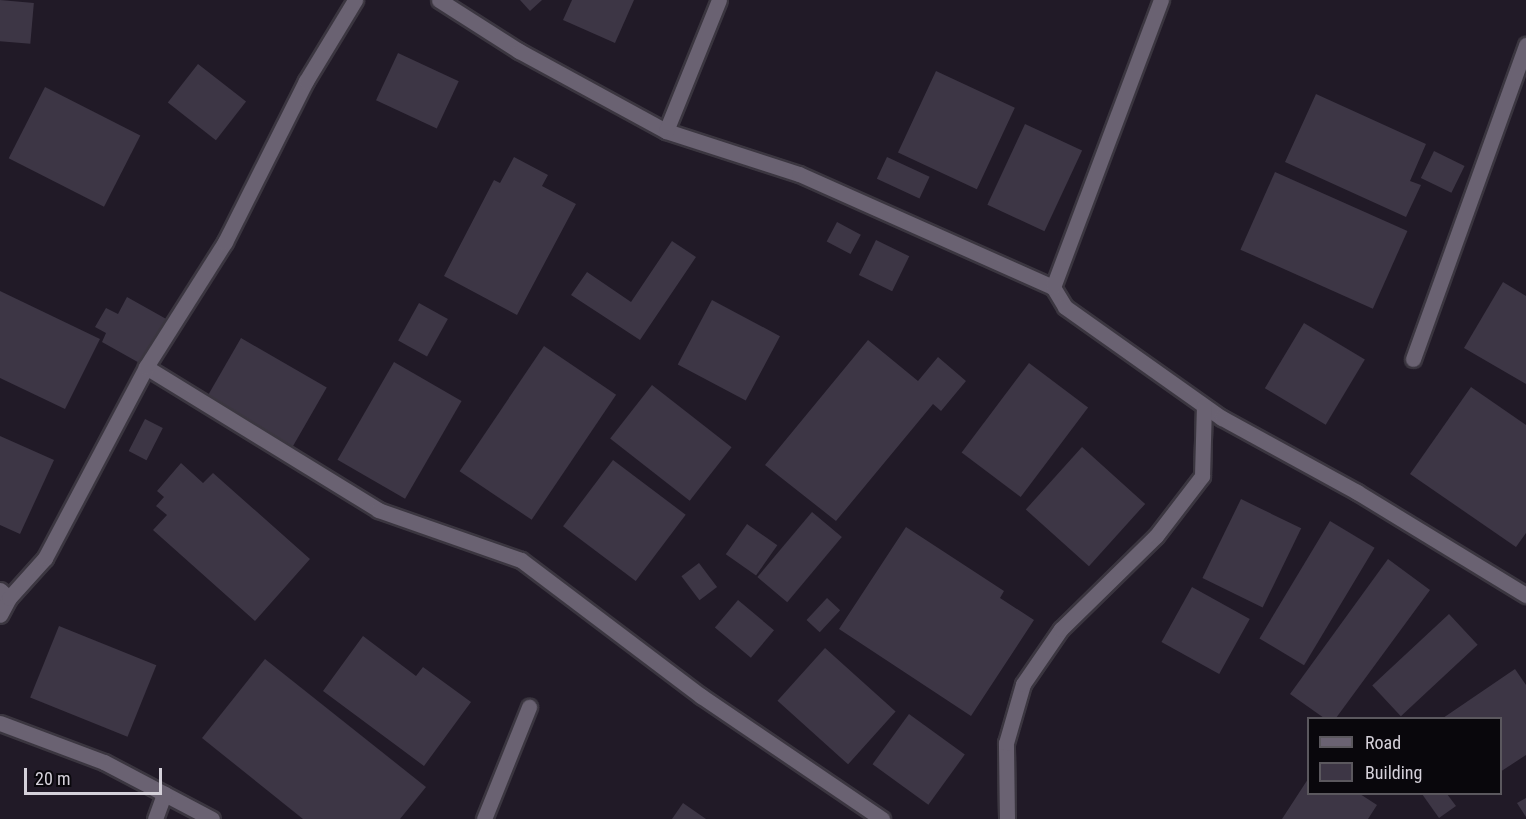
<!DOCTYPE html>
<style>
body{margin:0}
#map{position:relative;width:1526px;height:819px;overflow:hidden;background:#211a27;font-family:"Roboto Condensed",sans-serif}
div>[style]{position:absolute}
.building>*{inset:0;background:#3d3645;transform-origin:0 0}
.roads{filter:drop-shadow(2px 0 #3b3640) drop-shadow(-2px 0 #3b3640) drop-shadow(0 2px #3b3640) drop-shadow(0 -2px #3b3640)}
.minor>*{height:15px;margin:-7.5px;padding:0 7.5px;transform-origin:7.5px;border-radius:7.5px;background:#6a6272}
span{translate:-50% -50%;white-space:nowrap;text-align:center;line-height:1.15;-webkit-text-stroke:5px #09070c;paint-order:stroke}
.legend{position:absolute;left:1307px;top:717px;width:195px;height:78px;box-sizing:border-box;background:#09070c;border:2px solid #5b585e;margin:0;padding:8px 10px;list-style:none;font-size:18px;color:#d5d1da}
.legend li{display:flex;align-items:center;gap:12px;height:30px}
.legend b{width:30px;border:2px solid #5b585e}
.scale{position:absolute;left:24px;top:768px;width:138px;height:27px;box-sizing:border-box;border:3px solid #d5d1da;border-top:0;padding-left:8px;font-size:18px;line-height:21px;white-space:nowrap;color:#d5d1da;-webkit-text-stroke:4px #09070c;paint-order:stroke}
</style>
<div id="map">
<div class="building">
<i style="left:0;top:0;width:34px;height:41px;rotate:5deg"></i>
<i style="clip-path:polygon(520px 0,542px 0,530px 11px)"></i>
<i style="clip-path:polygon(572px 0,634px 0,615px 43px,563px 20px)"></i>
<i style="left:398px;top:53px;width:67px;height:52px;rotate:25deg"></i>
<i style="left:198px;top:64px;width:61px;height:49px;rotate:38deg"></i>
<i style="left:936px;top:71px;width:87px;height:90px;rotate:25deg"></i>
<i style="left:45px;top:87px;width:107px;height:80px;rotate:27deg"></i>
<i style="clip-path:polygon(1316px 94px,1426px 144px,1410px 181px,1421px 185px,1406px 217px,1285px 162px)"></i>
<i style="left:1025px;top:124px;width:63px;height:89px;rotate:25deg"></i>
<i style="left:1434px;top:151px;width:34px;height:30px;rotate:26deg"></i>
<i style="clip-path:polygon(514px 157px,548px 175px,542px 186px,576px 204px,517px 315px,444px 276px,494px 180px,500px 183px)"></i>
<i style="left:887px;top:157px;width:47px;height:24px;rotate:25deg"></i>
<i style="left:1275px;top:172px;width:145px;height:85px;rotate:24deg"></i>
<i style="left:837px;top:222px;width:27px;height:22px;rotate:28deg"></i>
<i style="left:876px;top:240px;width:37px;height:39px;rotate:26deg"></i>
<i style="clip-path:polygon(672px 241px,696px 257px,640px 340px,571px 295px,587px 272px,631px 302px)"></i>
<i style="clip-path:polygon(1503px 282px,1526px 296px,1526px 384px,1464px 348px)"></i>
<i style="clip-path:polygon(0 291px,100px 339px,65px 409px,0 378px)"></i>
<i style="clip-path:polygon(127px 297px,168px 320px,143px 365px,102px 342px,106px 333px,95px 327px,106px 308px,118px 314px)"></i>
<i style="left:712px;top:300px;width:77px;height:73px;rotate:28deg"></i>
<i style="left:419px;top:303px;width:33px;height:43px;rotate:29deg"></i>
<i style="left:1304px;top:323px;width:71px;height:76px;rotate:31deg"></i>
<i style="left:241px;top:338px;width:99px;height:68px;rotate:30deg"></i>
<i style="clip-path:polygon(868px 340px,918px 381px,938px 357px,966px 381px,941px 411px,933px 404px,836px 521px,765px 465px)"></i>
<i style="left:544px;top:346px;width:87px;height:151px;rotate:34deg"></i>
<i style="left:394px;top:362px;width:78px;height:113px;rotate:30deg"></i>
<i style="left:1029px;top:363px;width:74px;height:112px;rotate:37deg"></i>
<i style="left:652px;top:385px;width:101px;height:68px;rotate:38deg"></i>
<i style="clip-path:polygon(1471px 387px,1526px 425px,1526px 533px,1516px 547px,1410px 474px)"></i>
<i style="left:145px;top:419px;width:20px;height:36px;rotate:27deg"></i>
<i style="clip-path:polygon(0 436px,54px 460px,20px 534px,0 525px)"></i>
<i style="left:1082px;top:447px;width:85px;height:84px;rotate:42deg"></i>
<i style="left:613px;top:460px;width:91px;height:83px;rotate:37deg"></i>
<i style="clip-path:polygon(181px 463px,203px 483px,213px 473px,310px 559px,255px 621px,153px 530px,167px 515px,156px 506px,164px 497px,157px 491px)"></i>
<i style="left:1241px;top:499px;width:67px;height:88px;rotate:26deg"></i>
<i style="left:812px;top:512px;width:39px;height:85px;rotate:40deg"></i>
<i style="left:1330px;top:521px;width:52px;height:137px;rotate:31deg"></i>
<i style="left:747px;top:524px;width:37px;height:37px;rotate:35deg"></i>
<i style="clip-path:polygon(906px 527px,1004px 591px,1000px 598px,1034px 620px,971px 716px,839px 629px)"></i>
<i style="clip-path:polygon(1388px 559px,1430px 590px,1336px 718px,1324px 718px,1290px 694px)"></i>
<i style="left:699px;top:563px;width:30px;height:22px;rotate:53deg"></i>
<i style="left:1192px;top:587px;width:66px;height:63px;rotate:29deg"></i>
<i style="left:827px;top:598px;width:18px;height:30px;rotate:43deg"></i>
<i style="left:738px;top:600px;width:47px;height:36px;rotate:40deg"></i>
<i style="left:1449px;top:614px;width:42px;height:105px;rotate:47deg"></i>
<i style="left:59px;top:626px;width:105px;height:77px;rotate:22deg"></i>
<i style="clip-path:polygon(363px 636px,416px 676px,423px 667px,471px 702px,424px 766px,323px 691px)"></i>
<i style="left:825px;top:648px;width:95px;height:71px;rotate:42deg"></i>
<i style="clip-path:polygon(265px 659px,426px 787px,400px 819px,303px 819px,202px 738px)"></i>
<i style="clip-path:polygon(1515px 669px,1526px 685px,1526px 755px,1500px 772px,1500px 718px,1443px 718px)"></i>
<i style="left:909px;top:714px;width:69px;height:62px;rotate:36deg"></i>
<i style="clip-path:polygon(1308px 779px,1308px 794px,1360px 794px,1377px 805px,1368px 819px,1282px 819px)"></i>
<i style="clip-path:polygon(1422px 794px,1447px 794px,1456px 806px,1439px 818px)"></i>
<i style="clip-path:polygon(1526px 798px,1526px 817px,1517px 803px)"></i>
<i style="clip-path:polygon(683px 803px,706px 819px,672px 819px)"></i>
</div>
<div class="roads">
<div class="minor">
<i style="left:439px;top:0;width:95px;rotate:32.5deg"></i>
<i style="left:519px;top:51px;width:167px;rotate:28.6deg"></i>
<i style="left:666px;top:131px;width:140px;rotate:17.9deg"></i>
<i style="left:799px;top:174px;width:278px;rotate:24deg"></i>
<i style="left:1053px;top:287px;width:23px;rotate:59deg"></i>
<i style="left:1065px;top:307px;width:192px;rotate:35.3deg"></i>
<i style="left:1222px;top:418px;width:154px;rotate:28.7deg"></i>
<i style="left:1357px;top:492px;width:198px;rotate:31.4deg"></i>
<i style="left:666px;top:131px;width:141px;rotate:-68deg"></i>
<i style="left:1053px;top:287px;width:307px;rotate:-69.4deg"></i>
<i style="left:1413px;top:359px;width:334px;rotate:-70.2deg"></i>
<i style="left:146px;top:367px;width:273px;rotate:31.6deg"></i>
<i style="left:378px;top:510px;width:151px;rotate:19.3deg"></i>
<i style="left:521px;top:560px;width:226px;rotate:37.1deg"></i>
<i style="left:701px;top:696px;width:219px;rotate:34.2deg"></i>
<i style="left:0;top:590px;width:12px;rotate:42deg"></i>
<i style="left:9px;top:598px;width:19px;rotate:118deg"></i>
<i style="left:9px;top:598px;width:54px;rotate:-48deg"></i>
<i style="left:45px;top:558px;width:216px;rotate:-62.1deg"></i>
<i style="left:146px;top:367px;width:148px;rotate:-57.7deg"></i>
<i style="left:225px;top:242px;width:180px;rotate:-63.3deg"></i>
<i style="left:306px;top:81px;width:95px;rotate:-58.8deg"></i>
<i style="left:0;top:723px;width:111px;rotate:20.6deg"></i>
<i style="left:104px;top:762px;width:122px;rotate:27.8deg"></i>
<i style="left:155px;top:819px;width:27px;rotate:-70deg"></i>
<i style="left:484px;top:819px;width:121px;rotate:-68.1deg"></i>
<i style="left:1007px;top:819px;width:76px;rotate:-90.8deg"></i>
<i style="left:1006px;top:743px;width:61px;rotate:-73.9deg"></i>
<i style="left:1023px;top:684px;width:67px;rotate:-55.4deg"></i>
<i style="left:1061px;top:629px;width:133px;rotate:-44.4deg"></i>
<i style="left:1156px;top:536px;width:76px;rotate:-52.5deg"></i>
<i style="left:1202px;top:476px;width:70px;rotate:-88.4deg"></i>
</div>
</div>
<ul class="legend">
<li><b style="height:8px;background:#6a6272"></b>Road</li>
<li><b style="height:16px;background:#3d3645"></b>Building</li>
</ul>
<div class="scale">20 m</div>
</div>
